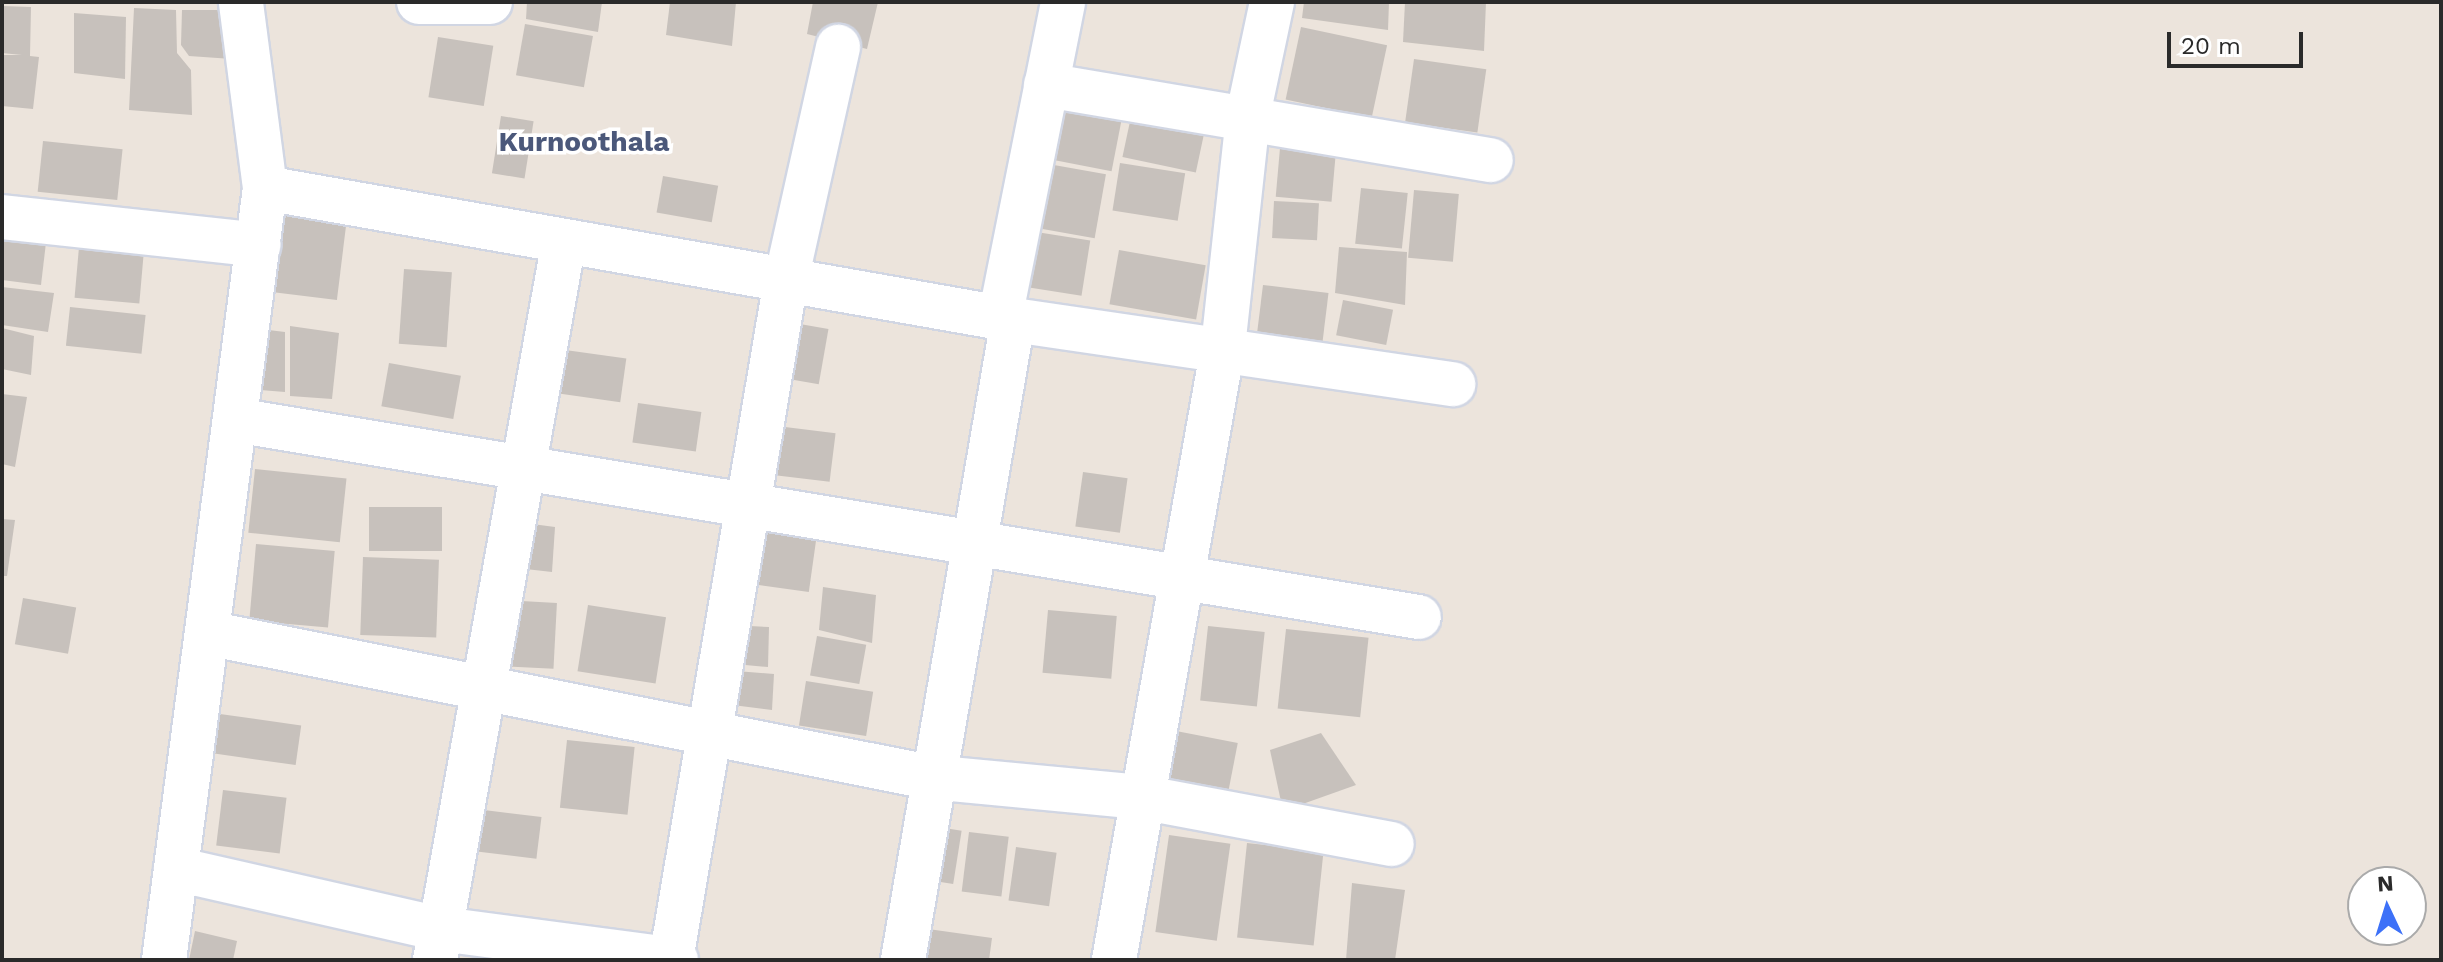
<!DOCTYPE html>
<style>
body{margin:0}
#map{position:relative;width:2443px;height:962px;overflow:hidden;background:#ece4dc;font-family:"Work Sans",sans-serif}
div>[style]{position:absolute}
.building>*{inset:0;background:#c7c1bc;transform-origin:0 0}
.roads{filter:drop-shadow(2px 0 #d1d6e3) drop-shadow(-2px 0 #d1d6e3) drop-shadow(0 2px #d1d6e3) drop-shadow(0 -2px #d1d6e3)}
.minor>*{height:44px;margin:-22px;padding:0 22px;transform-origin:22px;border-radius:22px;background:#fff}
span{translate:-50% -50%;white-space:nowrap;text-align:center;line-height:1.15;-webkit-text-stroke:7px #fff;paint-order:stroke}
.quarter-label{font-size:28px;color:#4b587a;font-weight:700}
.frame{position:absolute;inset:0;border:4px solid #2a2a2a;pointer-events:none}
.north{position:absolute;left:2347px;top:866px;width:80px;height:80px;box-sizing:border-box;background:#fff;border:2px solid #aaa;border-radius:50%;rotate:356deg;font-size:22px;font-weight:700;line-height:32px;text-align:center;color:#2a2a2a}
.north::after{content:'';display:block;margin:auto;width:28px;height:36px;background:#3d71f8;clip-path:polygon(50% 0,100% 100%,50% 72%,0 100%)}
.scale{position:absolute;left:2167px;top:32px;width:136px;height:36px;box-sizing:border-box;border:4px solid #2a2a2a;border-top:0;padding-left:10px;font-size:24px;line-height:28px;white-space:nowrap;color:#2a2a2a;-webkit-text-stroke:6px #fff;paint-order:stroke}
</style>
<div id="map">
<div class="building">
<i style="clip-path:polygon(527px 2px,602px 2px,598px 32px,526px 19px)"></i>
<i style="clip-path:polygon(670px 2px,736px 2px,732px 46px,666px 35px)"></i>
<i style="clip-path:polygon(813px 2px,878px 2px,867px 49px,807px 34px)"></i>
<i style="clip-path:polygon(1304px 2px,1389px 2px,1388px 30px,1302px 18px)"></i>
<i style="clip-path:polygon(1405px 2px,1486px 2px,1484px 51px,1403px 42px)"></i>
<i style="clip-path:polygon(2px 6px,31px 7px,30px 56px,39px 57px,33px 109px,2px 106px,2px 55px,22px 55px,2px 53px)"></i>
<i style="clip-path:polygon(134px 8px,176px 10px,177px 53px,191px 70px,192px 115px,129px 110px)"></i>
<i style="clip-path:polygon(182px 10px,235px 10px,232px 59px,189px 56px,181px 45px)"></i>
<i style="clip-path:polygon(74px 13px,126px 17px,125px 79px,74px 73px)"></i>
<i style="left:525px;top:24px;width:69px;height:52px;rotate:10deg"></i>
<i style="left:1301px;top:27px;width:88px;height:74px;rotate:12deg"></i>
<i style="left:438px;top:37px;width:56px;height:61px;rotate:9deg"></i>
<i style="left:1414px;top:59px;width:73px;height:64px;rotate:8deg"></i>
<i style="left:1049px;top:95px;width:76px;height:63px;rotate:11deg"></i>
<i style="left:1132px;top:112px;width:75px;height:46px;rotate:12deg"></i>
<i style="left:501px;top:116px;width:33px;height:58px;rotate:9deg"></i>
<i style="left:43px;top:141px;width:80px;height:51px;rotate:6deg"></i>
<i style="left:1280px;top:148px;width:56px;height:49px;rotate:5deg"></i>
<i style="left:1037px;top:162px;width:70px;height:65px;rotate:10deg"></i>
<i style="left:1120px;top:163px;width:66px;height:48px;rotate:9deg"></i>
<i style="left:663px;top:176px;width:56px;height:37px;rotate:10deg"></i>
<i style="left:1361px;top:188px;width:47px;height:56px;rotate:6deg"></i>
<i style="left:1414px;top:190px;width:45px;height:68px;rotate:5deg"></i>
<i style="left:1274px;top:201px;width:45px;height:37px;rotate:3deg"></i>
<i style="left:269px;top:213px;width:78px;height:78px;rotate:7deg"></i>
<i style="clip-path:polygon(2px 228px,47px 234px,41px 285px,2px 280px)"></i>
<i style="left:1030px;top:231px;width:61px;height:56px;rotate:9deg"></i>
<i style="left:79px;top:247px;width:65px;height:51px;rotate:5deg"></i>
<i style="clip-path:polygon(1339px 247px,1407px 252px,1405px 305px,1335px 293px)"></i>
<i style="left:1119px;top:250px;width:88px;height:55px;rotate:10deg"></i>
<i style="left:404px;top:269px;width:48px;height:75px;rotate:4deg"></i>
<i style="left:1263px;top:285px;width:66px;height:53px;rotate:7deg"></i>
<i style="clip-path:polygon(2px 287px,54px 293px,48px 332px,2px 325px)"></i>
<i style="left:1343px;top:300px;width:51px;height:36px;rotate:11deg"></i>
<i style="left:70px;top:307px;width:76px;height:39px;rotate:6deg"></i>
<i style="left:794px;top:323px;width:35px;height:56px;rotate:10deg"></i>
<i style="clip-path:polygon(290px 326px,339px 333px,332px 399px,290px 396px)"></i>
<i style="clip-path:polygon(2px 328px,34px 336px,31px 375px,2px 369px)"></i>
<i style="clip-path:polygon(253px 328px,285px 332px,285px 392px,246px 389px)"></i>
<i style="left:558px;top:349px;width:69px;height:44px;rotate:8deg"></i>
<i style="left:389px;top:363px;width:73px;height:44px;rotate:10deg"></i>
<i style="clip-path:polygon(2px 394px,27px 397px,15px 467px,2px 464px)"></i>
<i style="left:638px;top:403px;width:64px;height:40px;rotate:8deg"></i>
<i style="left:777px;top:426px;width:59px;height:49px;rotate:7deg"></i>
<i style="left:255px;top:469px;width:92px;height:64px;rotate:6deg"></i>
<i style="left:1083px;top:472px;width:45px;height:55px;rotate:8deg"></i>
<i style="left:369px;top:507px;width:73px;height:44px"></i>
<i style="clip-path:polygon(2px 519px,15px 520px,7px 576px,2px 576px)"></i>
<i style="clip-path:polygon(517px 522px,555px 527px,552px 572px,508px 567px)"></i>
<i style="left:748px;top:529px;width:69px;height:54px;rotate:8deg"></i>
<i style="left:256px;top:544px;width:79px;height:77px;rotate:5deg"></i>
<i style="left:363px;top:557px;width:76px;height:78px;rotate:2deg"></i>
<i style="clip-path:polygon(823px 587px,876px 595px,872px 643px,819px 630px)"></i>
<i style="left:23px;top:598px;width:54px;height:47px;rotate:10deg"></i>
<i style="left:501px;top:600px;width:56px;height:66px;rotate:3deg"></i>
<i style="left:588px;top:605px;width:79px;height:67px;rotate:9deg"></i>
<i style="left:1048px;top:610px;width:69px;height:63px;rotate:5deg"></i>
<i style="clip-path:polygon(730px 625px,769px 627px,768px 667px,724px 663px)"></i>
<i style="left:1208px;top:626px;width:57px;height:75px;rotate:6deg"></i>
<i style="left:1286px;top:629px;width:83px;height:80px;rotate:6deg"></i>
<i style="left:817px;top:636px;width:50px;height:40px;rotate:10deg"></i>
<i style="clip-path:polygon(724px 670px,774px 674px,772px 710px,717px 703px)"></i>
<i style="left:806px;top:681px;width:68px;height:45px;rotate:9deg"></i>
<i style="left:220px;top:714px;width:82px;height:40px;rotate:8deg"></i>
<i style="left:1171px;top:730px;width:68px;height:59px;rotate:11deg"></i>
<i style="clip-path:polygon(1321px 733px,1356px 785px,1283px 811px,1270px 750px)"></i>
<i style="left:567px;top:740px;width:68px;height:68px;rotate:6deg"></i>
<i style="left:223px;top:790px;width:64px;height:56px;rotate:7deg"></i>
<i style="left:476px;top:809px;width:66px;height:42px;rotate:7deg"></i>
<i style="left:932px;top:826px;width:30px;height:54px;rotate:9deg"></i>
<i style="left:969px;top:832px;width:40px;height:60px;rotate:7deg"></i>
<i style="left:1169px;top:835px;width:62px;height:98px;rotate:8deg"></i>
<i style="left:1247px;top:843px;width:77px;height:95px;rotate:6deg"></i>
<i style="left:1016px;top:847px;width:41px;height:54px;rotate:8deg"></i>
<i style="clip-path:polygon(1352px 883px,1405px 890px,1395px 960px,1346px 960px)"></i>
<i style="clip-path:polygon(914px 927px,992px 938px,989px 960px,909px 960px)"></i>
<i style="clip-path:polygon(195px 931px,237px 941px,233px 960px,189px 960px)"></i>
</div>
<div class="roads">
<div class="minor">
<i style="left:419px;top:2px;width:71px"></i>
<i style="left:1046px;top:85px;width:451px;rotate:9.6deg"></i>
<i style="left:265px;top:188px;width:760px;rotate:10.01deg"></i>
<i style="left:1013px;top:320px;width:445px;rotate:8.3deg"></i>
<i style="left:2px;top:217px;width:258px;rotate:6.2deg"></i>
<i style="left:1000px;top:318px;width:322px;rotate:-78.7deg"></i>
<i style="left:235px;top:420px;width:1200px;rotate:9.45deg"></i>
<i style="left:207px;top:633px;width:736px;rotate:11.28deg"></i>
<i style="left:929px;top:777px;width:212px;rotate:5.4deg"></i>
<i style="left:1140px;top:797px;width:256px;rotate:10.6deg"></i>
<i style="left:176px;top:869px;width:272px;rotate:12.8deg"></i>
<i style="left:441px;top:929px;width:237px;rotate:7.5deg"></i>
<i style="left:164px;top:960px;width:779px;rotate:-82.55deg"></i>
<i style="left:265px;top:188px;width:188px;rotate:-97.4deg"></i>
<i style="left:435px;top:960px;width:730px;rotate:-79.83deg"></i>
<i style="left:671px;top:960px;width:690px;rotate:-80.4deg"></i>
<i style="left:786px;top:280px;width:239px;rotate:-77.4deg"></i>
<i style="left:903px;top:960px;width:649px;rotate:-80.25deg"></i>
<i style="left:1114px;top:960px;width:623px;rotate:-79.92deg"></i>
<i style="left:1223px;top:347px;width:233px;rotate:-83.8deg"></i>
<i style="left:1248px;top:115px;width:116px;rotate:-78deg"></i>
</div>
</div>
<div class="quarter-label">
<span style="left:584px;top:142px">Kurnoothala</span>
</div>
<div class="frame"></div>
<div class="north">N</div>
<div class="scale">20 m</div>
</div>
